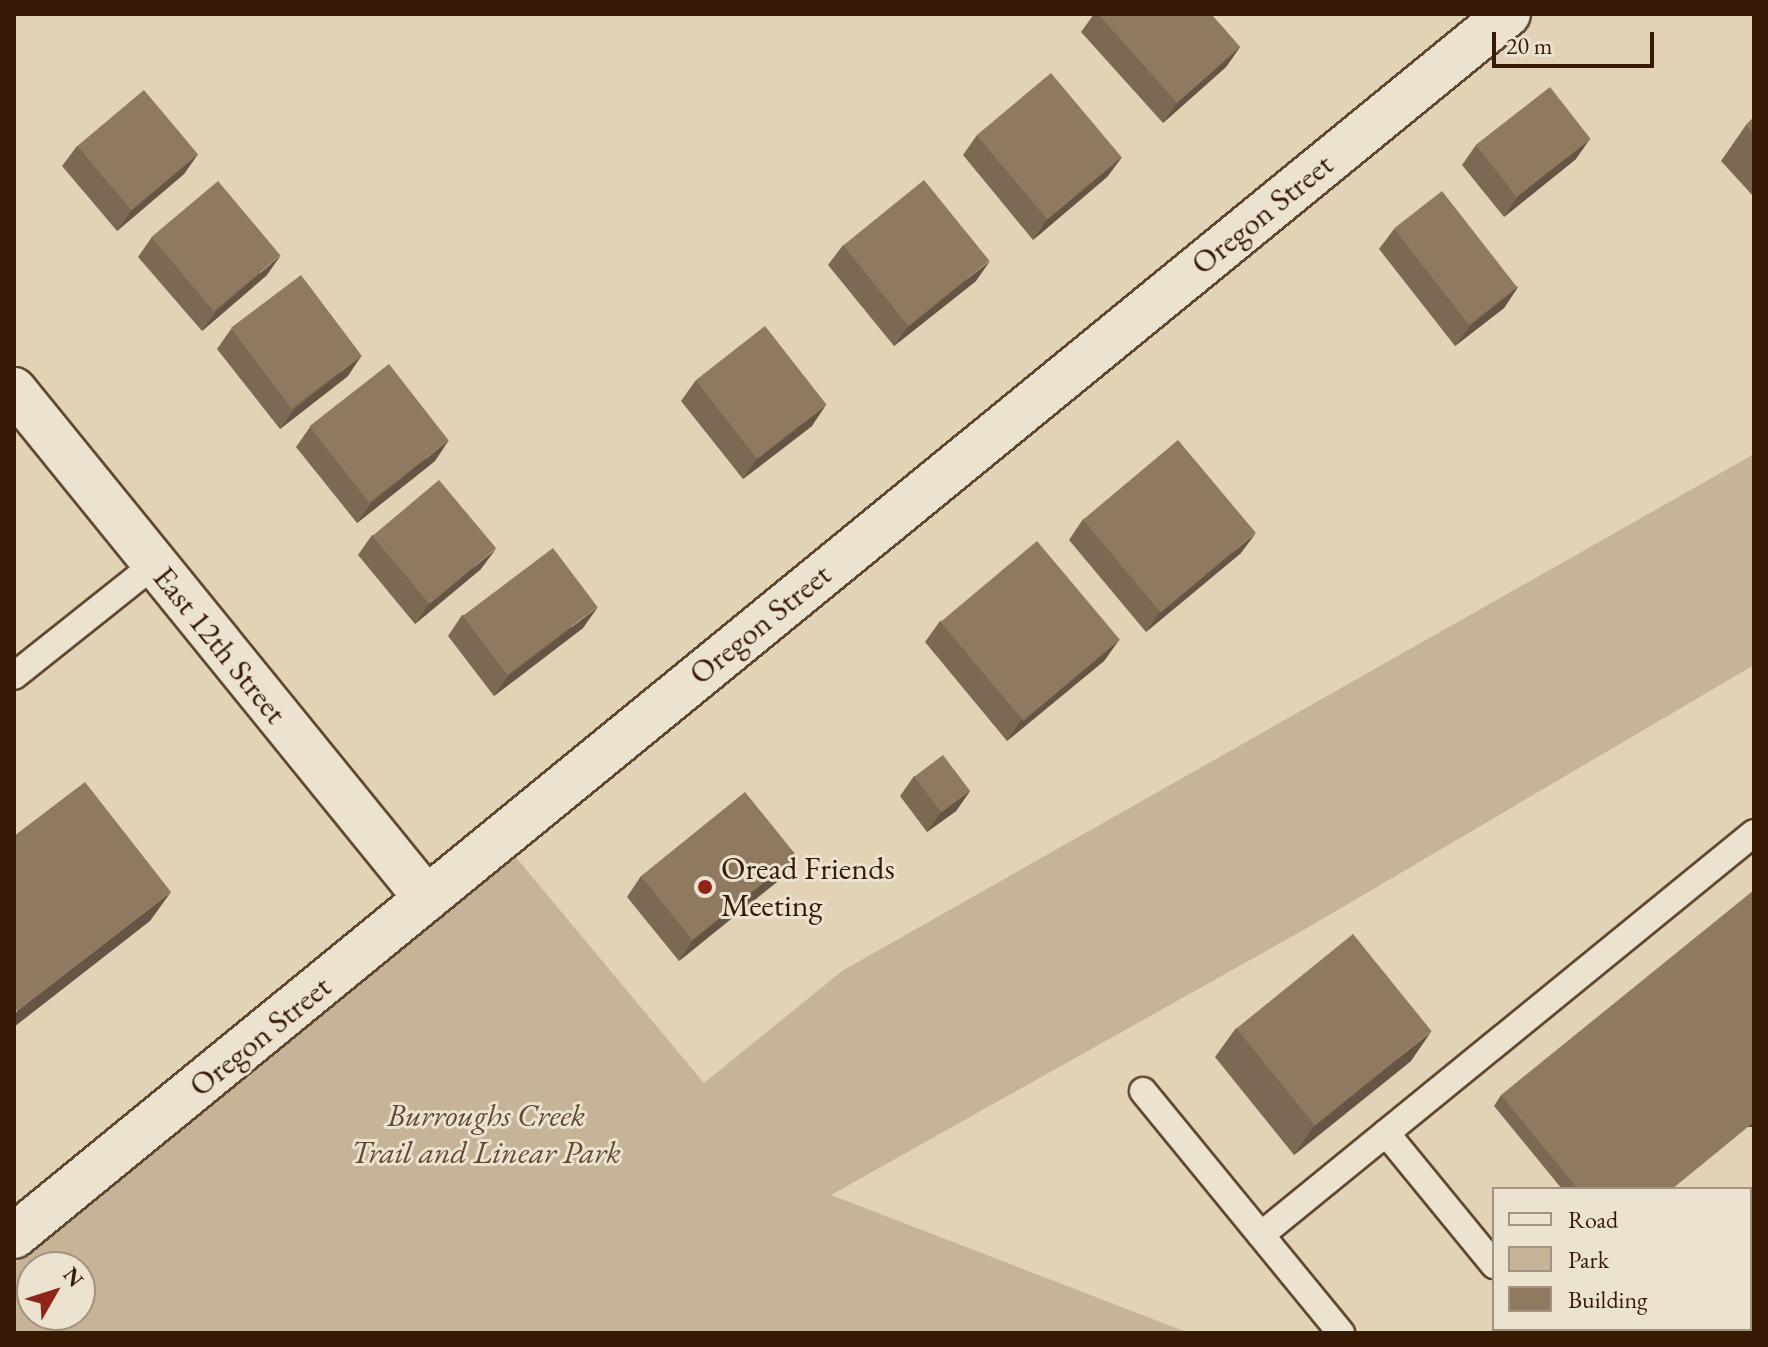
<!DOCTYPE html>
<style>
body{margin:0}
#map{position:relative;width:1768px;height:1347px;overflow:hidden;background:#e2d3b6;font-family:"EB Garamond",serif}
div>[style]{position:absolute}
.green>*{inset:0;background:#c5b498}
.roads{filter:drop-shadow(2px 0 #614831) drop-shadow(-2px 0 #614831) drop-shadow(0 2px #614831) drop-shadow(0 -2px #614831)}
.service>*{height:26px;margin:-13px;padding:0 13px;transform-origin:13px;border-radius:13px;background:#ece2d0}
.minor>*{height:44px;margin:-22px;padding:0 22px;transform-origin:22px;border-radius:22px;background:#ece2d0}
.wall>*{inset:0;background:#7b6953}
.shaded-wall>*{inset:0;background:#645544;transform-origin:0 0}
.building>*{inset:0;background:#8f7a61;transform-origin:0 0}
.dots>*{width:22px;height:22px;translate:-50% -50%;box-sizing:border-box;border:4px solid #ece2d0;border-radius:50%}
span{translate:-50% -50%;white-space:nowrap;text-align:center;line-height:1.15;-webkit-text-stroke:6px #ece2d0;paint-order:stroke}
.street-label{font-size:32px;color:#361a05}
.poi-label{font-size:32px;color:#361a05}
.left{translate:0 -50%;text-align:left}
.park-label{font-size:32px;color:#614831;font-style:italic}
.frame{position:absolute;inset:0;border:16px solid #361a05;pointer-events:none}
.legend{position:absolute;left:1492px;top:1187px;width:260px;height:144px;box-sizing:border-box;background:#ece2d0;border:2px solid #a3927f;margin:0;padding:10px 14px;list-style:none;font-size:24px;color:#361a05}
.legend li{display:flex;align-items:center;gap:16px;height:40px}
.legend b{width:40px;border:2px solid #a3927f}
.north{position:absolute;left:16px;top:1251px;width:80px;height:80px;box-sizing:border-box;background:#ece2d0;border:2px solid #a3927f;border-radius:50%;rotate:51deg;font-size:22px;font-weight:700;line-height:32px;text-align:center;color:#361a05}
.north::after{content:'';display:block;margin:auto;width:28px;height:36px;background:#8f2418;clip-path:polygon(50% 0,100% 100%,50% 72%,0 100%)}
.scale{position:absolute;left:1492px;top:32px;width:162px;height:36px;box-sizing:border-box;border:4px solid #361a05;border-top:0;padding-left:10px;font-size:24px;line-height:28px;white-space:nowrap;color:#361a05;-webkit-text-stroke:6px #ece2d0;paint-order:stroke}
</style>
<div id="map">
<div class="green">
<i style="clip-path:polygon(evenodd,1754px 454px,1754px 665px,1307px 928px,831px 1195px,1189px 1333px,14px 1333px,14px 1264px,514px 855px,704px 1083px,842px 971px,1754px 454px,32px 1267px,80px 1267px,80px 1315px,32px 1315px,32px 1267px)"></i>
</div>
<div class="roads">
<div class="service">
<i style="left:14px;top:676px;width:180px;rotate:-38.5deg"></i>
<i style="left:1143px;top:1091px;width:313px;rotate:50.7deg"></i>
<i style="left:1386px;top:1133px;width:171px;rotate:50.7deg"></i>
<i style="left:1261px;top:1235px;width:636px;rotate:-39.19deg"></i>
<i style="left:1750px;top:1251px;width:5px;rotate:-37deg"></i>
<i style="left:1546px;top:1329px;width:6px;rotate:45deg"></i>
<i style="left:1650px;top:1333px;width:6px;rotate:-39deg"></i>
</div>
<div class="minor">
<i style="left:14px;top:390px;width:655px;rotate:50.94deg"></i>
<i style="left:14px;top:1236px;width:1930px;rotate:-39.28deg"></i>
</div>
</div>
<div class="wall">
<i style="clip-path:polygon(1094px 14px,1211px 14px,1240px 47px,1226px 67px,1163px 123px,1081px 32px)"></i>
<i style="clip-path:polygon(1754px 117px,1754px 197px,1721px 161px,1746px 125px)"></i>
<i style="clip-path:polygon(977px 135px,1122px 157px,1107px 177px,1033px 240px,963px 155px)"></i>
<i style="clip-path:polygon(1476px 145px,1576px 159px,1504px 217px,1462px 165px)"></i>
<i style="clip-path:polygon(77px 146px,198px 154px,184px 174px,117px 231px,62px 166px)"></i>
<i style="clip-path:polygon(1394px 229px,1518px 287px,1504px 308px,1455px 346px,1379px 249px)"></i>
<i style="clip-path:polygon(152px 237px,267px 275px,202px 331px,138px 257px)"></i>
<i style="clip-path:polygon(843px 245px,976px 281px,894px 346px,828px 265px)"></i>
<i style="clip-path:polygon(231px 329px,348px 376px,280px 429px,217px 349px)"></i>
<i style="clip-path:polygon(696px 380px,812px 426px,743px 479px,681px 401px)"></i>
<i style="clip-path:polygon(310px 427px,435px 461px,357px 523px,296px 447px)"></i>
<i style="clip-path:polygon(1083px 519px,1241px 553px,1146px 632px,1069px 540px)"></i>
<i style="clip-path:polygon(372px 535px,481px 569px,415px 624px,358px 555px)"></i>
<i style="clip-path:polygon(462px 615px,583px 628px,494px 696px,448px 636px)"></i>
<i style="clip-path:polygon(940px 621px,1119px 640px,1104px 661px,1007px 741px,925px 642px)"></i>
<i style="clip-path:polygon(914px 776px,970px 791px,956px 811px,927px 832px,900px 796px)"></i>
<i style="clip-path:polygon(797px 856px,783px 877px,679px 961px,627px 897px,641px 876px)"></i>
<i style="clip-path:polygon(1236px 1028px,1411px 1061px,1294px 1155px,1215px 1057px)"></i>
<i style="clip-path:polygon(1501px 1095px,1678px 1189px,1562px 1189px,1494px 1106px)"></i>
</div>
<div class="shaded-wall">
<i style="clip-path:polygon(1240px 47px,1226px 67px,1163px 123px,1177px 103px)"></i>
<i style="clip-path:polygon(1590px 139px,1576px 159px,1504px 217px,1518px 196px)"></i>
<i style="clip-path:polygon(198px 154px,184px 174px,117px 231px,131px 211px)"></i>
<i style="clip-path:polygon(1122px 157px,1107px 177px,1033px 240px,1047px 219px)"></i>
<i style="clip-path:polygon(281px 255px,267px 275px,202px 331px,216px 311px)"></i>
<i style="clip-path:polygon(990px 261px,976px 281px,894px 346px,908px 326px)"></i>
<i style="clip-path:polygon(1518px 287px,1504px 308px,1455px 346px,1470px 326px)"></i>
<i style="clip-path:polygon(362px 355px,348px 376px,280px 429px,294px 409px)"></i>
<i style="clip-path:polygon(826px 405px,812px 426px,743px 479px,757px 459px)"></i>
<i style="clip-path:polygon(449px 440px,435px 461px,357px 523px,371px 503px)"></i>
<i style="clip-path:polygon(1256px 533px,1241px 553px,1146px 632px,1160px 612px)"></i>
<i style="clip-path:polygon(496px 549px,481px 569px,415px 624px,429px 604px)"></i>
<i style="clip-path:polygon(598px 607px,583px 628px,494px 696px,508px 676px)"></i>
<i style="clip-path:polygon(1119px 640px,1104px 661px,1007px 741px,1021px 720px)"></i>
<i style="clip-path:polygon(970px 791px,956px 811px,927px 832px,941px 812px)"></i>
<i style="clip-path:polygon(797px 856px,783px 877px,679px 961px,693px 940px)"></i>
<i style="clip-path:polygon(171px 892px,150px 921px,14px 1027px,14px 1016px,17px 1011px)"></i>
<i style="clip-path:polygon(1431px 1032px,1411px 1061px,1294px 1155px,1314px 1126px)"></i>
<i style="left:1754px;top:1122px;width:5px;height:106px;rotate:90deg"></i>
</div>
<div class="building">
<i style="clip-path:polygon(1098px 14px,1211px 14px,1240px 47px,1177px 103px)"></i>
<i style="left:1051px;top:73px;width:110px;height:97px;rotate:50deg"></i>
<i style="left:1550px;top:87px;width:66px;height:94px;rotate:52deg"></i>
<i style="left:144px;top:90px;width:84px;height:87px;rotate:50deg"></i>
<i style="clip-path:polygon(1754px 117px,1754px 134px,1746px 125px)"></i>
<i style="left:924px;top:180px;width:104px;height:104px;rotate:51deg"></i>
<i style="left:218px;top:181px;width:97px;height:87px;rotate:50deg"></i>
<i style="left:1442px;top:191px;width:122px;height:61px;rotate:52deg"></i>
<i style="left:301px;top:275px;width:101px;height:88px;rotate:53deg"></i>
<i style="left:765px;top:326px;width:100px;height:88px;rotate:52deg"></i>
<i style="left:389px;top:364px;width:97px;height:101px;rotate:52deg"></i>
<i style="left:1178px;top:440px;width:121px;height:124px;rotate:50deg"></i>
<i style="left:439px;top:480px;width:89px;height:87px;rotate:50deg"></i>
<i style="left:1037px;top:541px;width:129px;height:126px;rotate:50deg"></i>
<i style="left:553px;top:548px;width:74px;height:113px;rotate:53deg"></i>
<i style="left:943px;top:755px;width:45px;height:36px;rotate:53deg"></i>
<i style="clip-path:polygon(85px 782px,171px 892px,17px 1011px,14px 1007px,14px 836px)"></i>
<i style="left:745px;top:792px;width:82px;height:134px;rotate:51deg"></i>
<i style="clip-path:polygon(1754px 890px,1754px 1122px,1672px 1189px,1578px 1189px,1501px 1095px)"></i>
<i style="left:1353px;top:934px;width:125px;height:150px;rotate:51deg"></i>
</div>
<div class="dots">
<i style="left:705px;top:887px;background:#8f2418"></i>
</div>
<div class="street-label">
<span style="left:1262px;top:214px;rotate:-39deg">Oregon Street</span>
<span style="left:760px;top:624px;rotate:-39deg">Oregon Street</span>
<span style="left:220px;top:645px;rotate:51deg">East 12th Street</span>
<span style="left:260px;top:1036px;rotate:-39deg">Oregon Street</span>
</div>
<div class="poi-label">
<span class="left" style="left:721px;top:887px">Oread Friends<br>Meeting</span>
</div>
<div class="park-label">
<span style="left:486px;top:1134px">Burroughs Creek<br>Trail and Linear Park</span>
</div>
<div class="frame"></div>
<ul class="legend">
<li><b style="height:10px;background:#ece2d0"></b>Road</li>
<li><b style="height:22px;background:#c5b498"></b>Park</li>
<li><b style="height:22px;background:#8f7a61"></b>Building</li>
</ul>
<div class="north">N</div>
<div class="scale">20 m</div>
</div>
